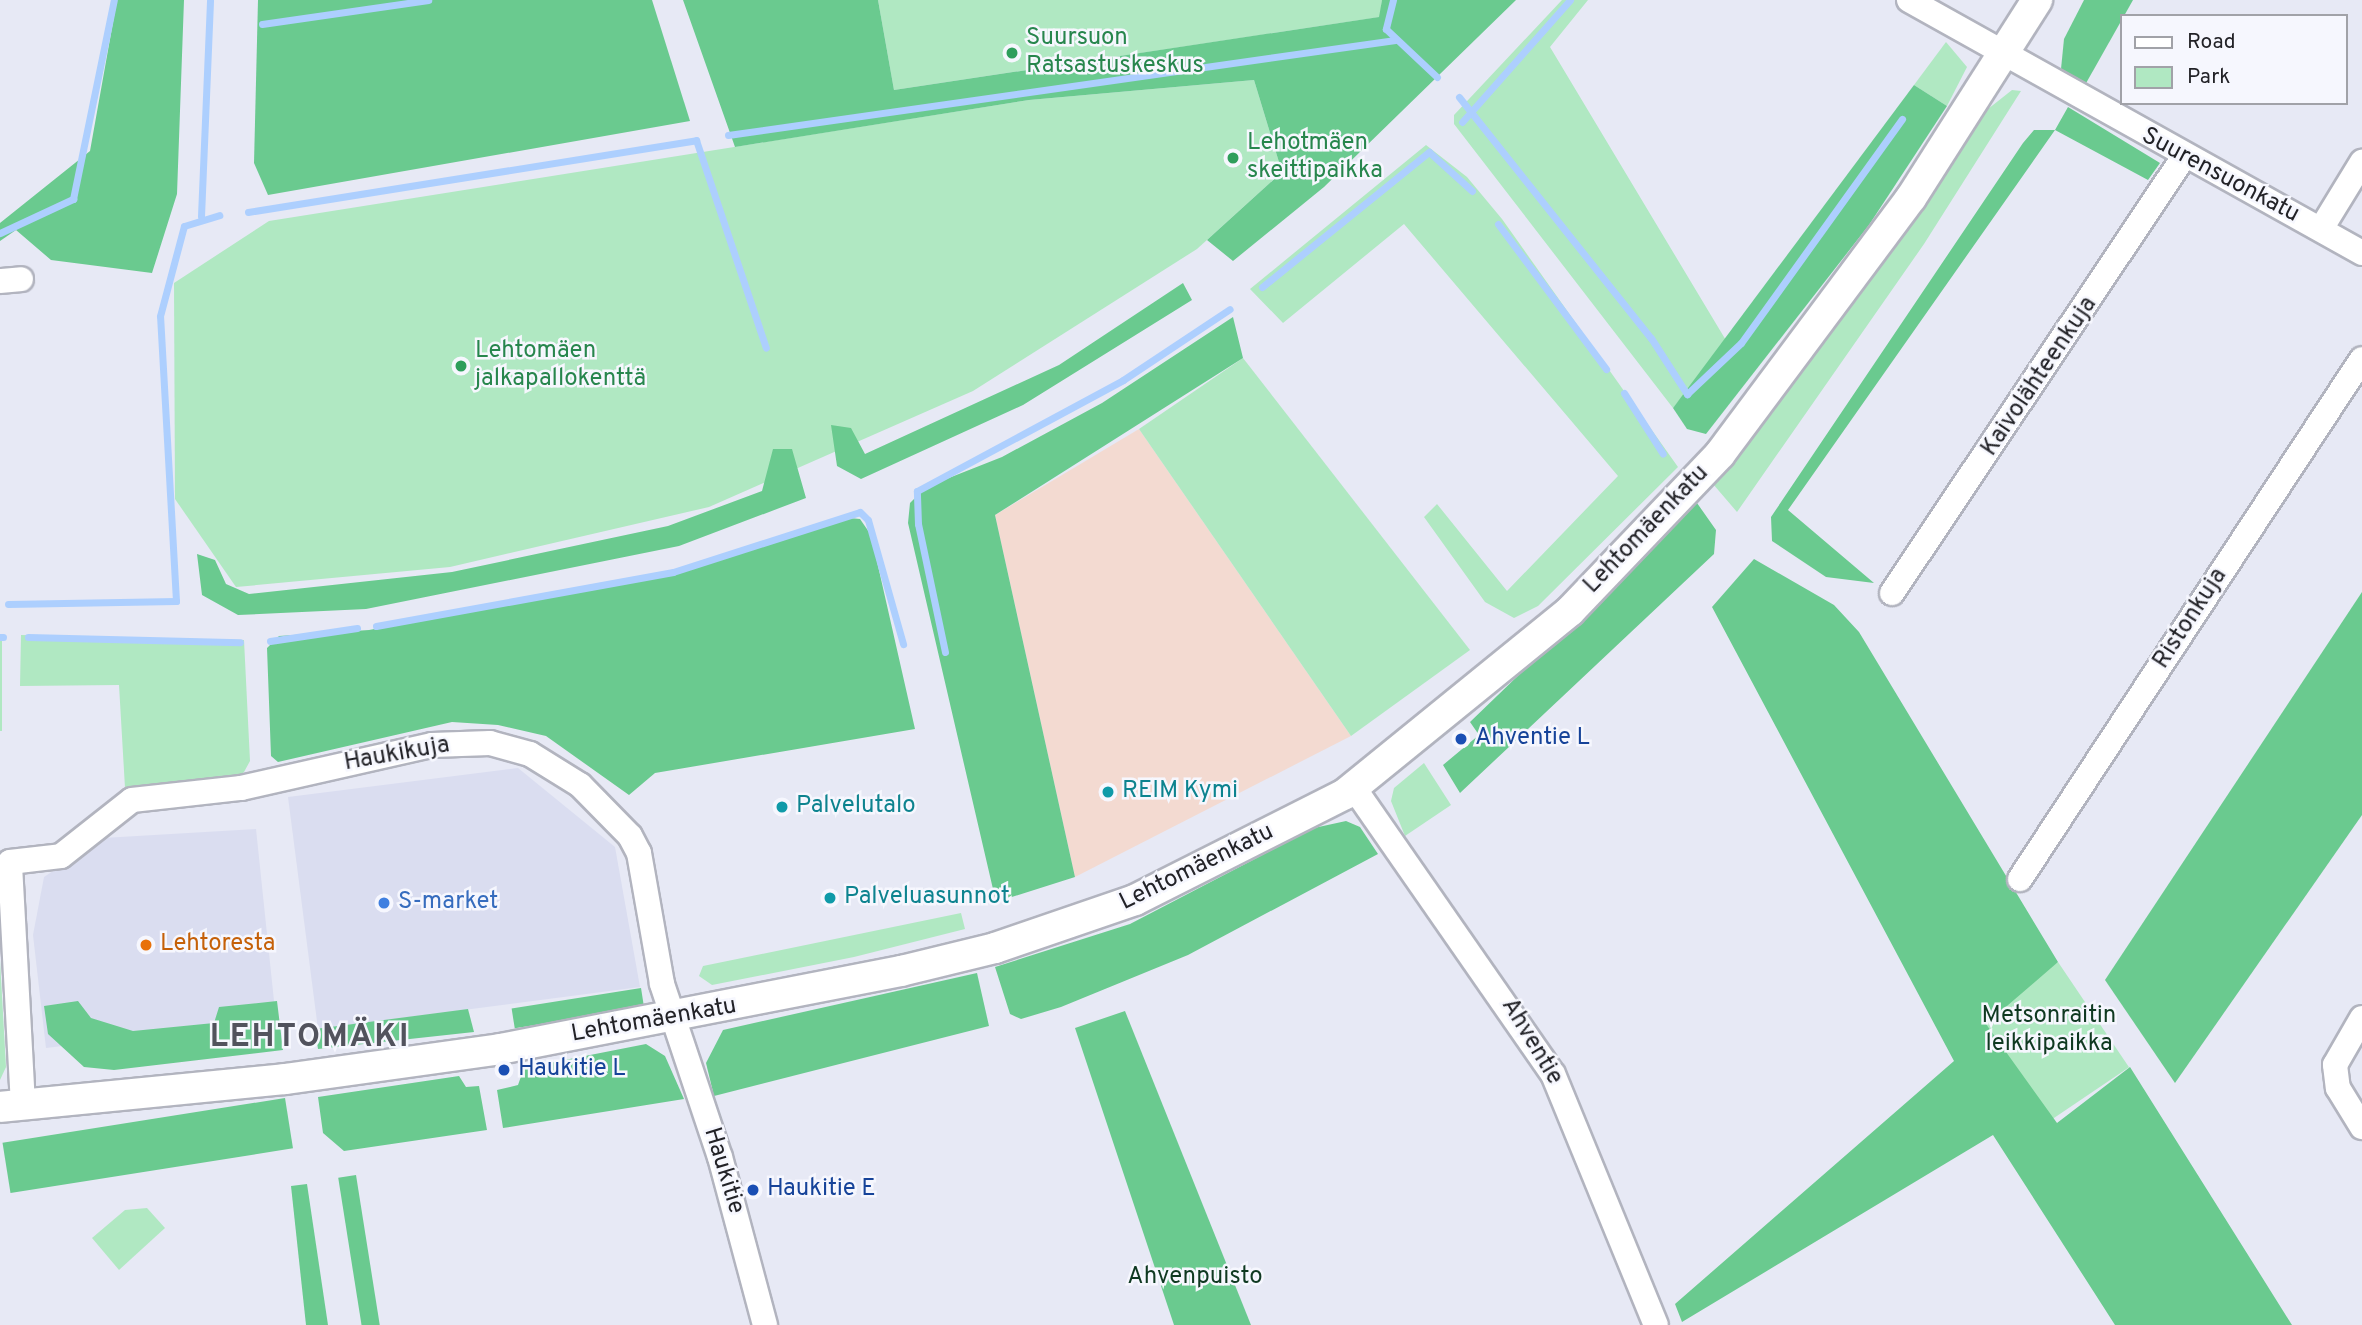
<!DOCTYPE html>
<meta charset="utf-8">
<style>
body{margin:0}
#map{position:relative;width:2362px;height:1325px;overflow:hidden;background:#e7e9f5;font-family:Overpass,sans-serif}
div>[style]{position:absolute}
.built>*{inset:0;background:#daddf0}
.industrial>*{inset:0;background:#f3dad1}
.green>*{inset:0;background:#b0e8c2;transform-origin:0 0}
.forest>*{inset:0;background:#6aca8f;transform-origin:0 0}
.stream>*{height:7px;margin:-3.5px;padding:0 3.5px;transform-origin:3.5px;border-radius:3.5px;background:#adcffe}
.roads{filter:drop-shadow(2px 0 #b2b4bf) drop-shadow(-2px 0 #b2b4bf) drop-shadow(0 2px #b2b4bf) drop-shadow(0 -2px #b2b4bf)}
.minor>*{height:24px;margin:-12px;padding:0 12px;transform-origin:12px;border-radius:12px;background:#fff}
.tertiary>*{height:30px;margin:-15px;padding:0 15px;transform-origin:15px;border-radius:15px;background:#fff}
.dots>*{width:19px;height:19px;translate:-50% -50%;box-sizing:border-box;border:4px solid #f6f7fe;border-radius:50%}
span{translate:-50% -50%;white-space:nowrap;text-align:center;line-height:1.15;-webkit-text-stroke:5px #f6f7fe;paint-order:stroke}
.leisure-label{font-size:24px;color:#27864d}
.left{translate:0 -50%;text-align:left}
.street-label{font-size:24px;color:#222227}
.transit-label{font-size:24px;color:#164399}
.culture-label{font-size:24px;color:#0d838f}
.shop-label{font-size:24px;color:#366cbe}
.food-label{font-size:24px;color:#c56008}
.park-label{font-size:24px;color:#0f3921}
.district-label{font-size:32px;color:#52535d;font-weight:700;letter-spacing:2px}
.legend{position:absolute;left:2120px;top:14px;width:228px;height:91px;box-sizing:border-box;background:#f6f7fe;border:2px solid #a1a2a8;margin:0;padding:9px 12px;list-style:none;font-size:21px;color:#222227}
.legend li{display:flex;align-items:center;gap:14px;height:35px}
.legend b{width:35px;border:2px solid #a1a2a8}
</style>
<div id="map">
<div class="built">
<i style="clip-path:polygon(518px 768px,615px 847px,640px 987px,318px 1029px,288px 797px)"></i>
<i style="clip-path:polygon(256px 829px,276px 1020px,46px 1048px,33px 935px,44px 877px,103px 838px)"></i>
</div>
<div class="industrial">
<i style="clip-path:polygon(1139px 429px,1351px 736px,1075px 877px,995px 515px)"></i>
</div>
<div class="green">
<i style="clip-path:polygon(878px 0,1382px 0,1380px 17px,894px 90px)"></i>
<i style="clip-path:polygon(1562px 0,1588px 0,1550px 47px,1727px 342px,1673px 408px,1454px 124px,1454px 115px)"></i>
<i style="clip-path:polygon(1946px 42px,1967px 67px,1947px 106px,1914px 85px)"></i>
<i style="clip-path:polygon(1254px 80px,1282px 172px,1197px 249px,973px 391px,709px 507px,450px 567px,236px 587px,175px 499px,174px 283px,269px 221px,1029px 100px)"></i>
<i style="clip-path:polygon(2012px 90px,2021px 91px,1924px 244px,1737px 512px,1713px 484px,1858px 298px,1988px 109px)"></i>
<i style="clip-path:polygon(1426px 145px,1467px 177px,1502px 219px,1678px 467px,1538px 606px,1514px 618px,1485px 602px,1424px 517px,1437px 504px,1507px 591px,1618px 476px,1404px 224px,1283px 323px,1250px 289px)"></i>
<i style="clip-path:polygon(1243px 358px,1470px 650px,1351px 736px,1139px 429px)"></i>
<i style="left:0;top:635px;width:2px;height:96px"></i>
<i style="clip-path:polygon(21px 635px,244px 640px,250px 761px,244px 772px,236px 779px,125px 788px,119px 685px,20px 686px)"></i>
<i style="clip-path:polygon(1424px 763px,1451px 805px,1405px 836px,1391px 801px,1394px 788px)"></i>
<i style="clip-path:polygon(961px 913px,965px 929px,854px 957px,712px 985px,699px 976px,703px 966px)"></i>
<i style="clip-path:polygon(0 960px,6px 1067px,0 1080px)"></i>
<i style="left:2058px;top:962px;width:127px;height:95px;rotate:56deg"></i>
<i style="clip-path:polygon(147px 1208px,165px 1228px,119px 1270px,92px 1238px,125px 1210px)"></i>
</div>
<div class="forest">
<i style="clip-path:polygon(117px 0,184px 0,177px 194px,152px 273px,51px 260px,16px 230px,0 241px,0 223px,90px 151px)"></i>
<i style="clip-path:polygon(258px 0,652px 0,690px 121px,268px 195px,254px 163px)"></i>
<i style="clip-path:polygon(683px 0,878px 0,894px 90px,1379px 17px,1382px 0,1516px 0,1324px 187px,1233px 261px,1207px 240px,1282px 172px,1254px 80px,1029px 100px,735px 147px)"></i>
<i style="clip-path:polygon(2084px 0,2133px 0,2085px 85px,2061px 69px,2064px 39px)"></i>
<i style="clip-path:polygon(1914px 85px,1947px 106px,1869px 225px,1706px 434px,1687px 429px,1673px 408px)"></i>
<i style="clip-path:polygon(2068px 107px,2160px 163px,2148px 180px,2055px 130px,1788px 510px,1874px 583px,1826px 577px,1772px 541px,1771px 517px,2023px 143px,2034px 130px,2055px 130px)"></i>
<i style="clip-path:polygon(1183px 283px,1192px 300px,1023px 405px,861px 479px,837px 466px,831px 425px,851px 428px,865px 454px,1059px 365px)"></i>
<i style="clip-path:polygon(1233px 317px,1243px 358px,995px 515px,1075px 877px,996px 902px,908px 523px,910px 503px,926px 487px,1002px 457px,1102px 403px)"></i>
<i style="clip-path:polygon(773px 449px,792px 449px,806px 498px,679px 546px,366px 609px,238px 615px,202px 595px,197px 554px,215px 560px,226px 584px,249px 594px,452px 572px,668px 526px,762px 491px)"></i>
<i style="clip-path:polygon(1697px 503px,1716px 530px,1714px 554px,1460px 793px,1443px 765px,1479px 735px,1470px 722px)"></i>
<i style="clip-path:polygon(839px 517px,860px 519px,871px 535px,915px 729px,655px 773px,629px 795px,546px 736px,498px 725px,452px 722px,278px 762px,271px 756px,267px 648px,279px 636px,369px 630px,670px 575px)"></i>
<i style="clip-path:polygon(1754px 559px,1834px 605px,1859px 632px,2058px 962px,1986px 1024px,2057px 1123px,2130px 1067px,2292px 1325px,2115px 1325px,1993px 1135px,1682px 1322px,1675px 1304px,1954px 1061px,1712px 607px)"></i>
<i style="clip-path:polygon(2362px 592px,2362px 815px,2175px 1083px,2105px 980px)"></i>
<i style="clip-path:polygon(1346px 821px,1360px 827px,1378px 854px,1188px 955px,1061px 1007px,1021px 1019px,1010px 1014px,995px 967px,1130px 924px,1314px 828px)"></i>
<i style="clip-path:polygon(977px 973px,989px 1026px,714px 1096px,706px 1063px,723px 1030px)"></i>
<i style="left:641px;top:988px;width:20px;height:131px;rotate:81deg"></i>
<i style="clip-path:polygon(78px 1001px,91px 1018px,133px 1031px,214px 1023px,219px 1007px,277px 1001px,283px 1050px,114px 1070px,84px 1067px,48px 1034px,44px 1006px)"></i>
<i style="clip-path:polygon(468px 1009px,474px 1032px,318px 1049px,315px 1029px)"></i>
<i style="clip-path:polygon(1125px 1011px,1251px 1325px,1174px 1325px,1075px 1028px)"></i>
<i style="clip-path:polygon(646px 1044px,665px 1056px,684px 1099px,503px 1128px,497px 1090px,518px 1085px,524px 1068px)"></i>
<i style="clip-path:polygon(459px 1076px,466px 1087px,479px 1086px,487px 1130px,344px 1151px,323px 1133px,318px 1097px)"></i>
<i style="left:285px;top:1098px;width:51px;height:286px;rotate:81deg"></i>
<i style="left:356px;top:1175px;width:152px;height:18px;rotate:81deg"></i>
<i style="clip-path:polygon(307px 1184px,328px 1325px,306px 1325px,291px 1186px)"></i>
</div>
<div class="stream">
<i style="left:1393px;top:0;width:30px;rotate:104deg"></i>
<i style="left:1386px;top:29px;width:70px;rotate:43.3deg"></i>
<i style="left:262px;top:24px;width:168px;rotate:-8.2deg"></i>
<i style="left:1459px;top:97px;width:308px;rotate:51.5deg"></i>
<i style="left:1651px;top:338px;width:67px;rotate:57.3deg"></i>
<i style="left:1687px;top:394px;width:74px;rotate:-43.4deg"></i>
<i style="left:1741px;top:343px;width:276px;rotate:-54.3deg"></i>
<i style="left:1462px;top:122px;width:163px;rotate:-48.5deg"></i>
<i style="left:728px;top:135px;width:674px;rotate:-8.11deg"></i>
<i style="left:248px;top:212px;width:454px;rotate:-9.1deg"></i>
<i style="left:696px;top:140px;width:219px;rotate:71.4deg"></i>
<i style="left:201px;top:216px;width:216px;rotate:-87.6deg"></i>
<i style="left:1498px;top:224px;width:181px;rotate:53.3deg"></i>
<i style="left:0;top:233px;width:81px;rotate:-25deg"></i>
<i style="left:73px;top:199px;width:203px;rotate:-78.4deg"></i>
<i style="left:1262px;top:287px;width:215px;rotate:-39deg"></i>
<i style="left:1429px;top:152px;width:58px;rotate:42.2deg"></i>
<i style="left:1624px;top:393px;width:72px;rotate:57.4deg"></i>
<i style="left:8px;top:604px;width:168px;rotate:-1deg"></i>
<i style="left:176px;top:601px;width:285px;rotate:-93.2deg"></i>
<i style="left:160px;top:316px;width:93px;rotate:-75.1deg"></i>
<i style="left:184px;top:226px;width:37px;rotate:-17deg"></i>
<i style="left:376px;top:626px;width:302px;rotate:-10.3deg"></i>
<i style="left:673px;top:572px;width:196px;rotate:-17.8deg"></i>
<i style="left:860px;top:512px;width:11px;rotate:45deg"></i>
<i style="left:868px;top:520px;width:129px;rotate:74.2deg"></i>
<i style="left:0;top:637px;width:3px"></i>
<i style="left:28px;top:637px;width:212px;rotate:1.4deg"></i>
<i style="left:270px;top:641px;width:88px;rotate:-8.5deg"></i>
<i style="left:945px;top:652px;width:131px;rotate:-101.9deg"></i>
<i style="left:918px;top:524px;width:33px;rotate:-92deg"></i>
<i style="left:917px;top:491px;width:234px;rotate:-28.3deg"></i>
<i style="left:1123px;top:380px;width:128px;rotate:-33.6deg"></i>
</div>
<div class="roads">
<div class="minor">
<i style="left:1909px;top:0;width:519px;rotate:29.18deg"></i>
<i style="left:2321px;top:229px;width:79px;rotate:-58.5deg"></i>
<i style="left:0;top:281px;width:21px;rotate:-5deg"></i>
<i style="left:1892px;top:593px;width:523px;rotate:-56.22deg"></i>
<i style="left:1354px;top:788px;width:348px;rotate:55.2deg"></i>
<i style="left:1553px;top:1074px;width:271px;rotate:67.7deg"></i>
<i style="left:2020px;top:879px;width:622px;rotate:-56.67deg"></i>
<i style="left:2362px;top:1018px;width:54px;rotate:119.9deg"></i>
<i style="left:2335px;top:1065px;width:23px;rotate:83deg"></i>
<i style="left:2338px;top:1088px;width:46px;rotate:58.4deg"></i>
<i style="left:23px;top:1105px;width:243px;rotate:-93.1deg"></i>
<i style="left:10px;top:862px;width:51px;rotate:-6.7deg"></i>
<i style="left:61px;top:856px;width:90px;rotate:-38.3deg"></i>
<i style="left:132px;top:800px;width:110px;rotate:-6.3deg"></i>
<i style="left:241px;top:788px;width:196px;rotate:-12.7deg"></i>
<i style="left:432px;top:745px;width:58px;rotate:-2deg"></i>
<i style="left:490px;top:743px;width:41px;rotate:15.4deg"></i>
<i style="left:530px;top:754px;width:59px;rotate:31.8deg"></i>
<i style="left:580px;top:785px;width:71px;rotate:45.6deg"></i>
<i style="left:630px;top:836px;width:19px;rotate:62deg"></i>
<i style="left:639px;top:853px;width:133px;rotate:80deg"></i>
<i style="left:662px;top:984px;width:182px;rotate:71.5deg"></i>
<i style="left:720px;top:1157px;width:174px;rotate:75deg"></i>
</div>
<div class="tertiary">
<i style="left:0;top:1107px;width:286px;rotate:-5.6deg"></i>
<i style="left:285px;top:1079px;width:217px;rotate:-7.9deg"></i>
<i style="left:500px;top:1049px;width:409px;rotate:-11deg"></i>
<i style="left:901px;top:971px;width:97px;rotate:-13.7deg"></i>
<i style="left:995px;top:948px;width:148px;rotate:-18.9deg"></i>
<i style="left:1135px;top:900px;width:235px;rotate:-26.8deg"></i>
<i style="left:1345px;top:794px;width:290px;rotate:-39.1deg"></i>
<i style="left:1570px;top:611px;width:217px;rotate:-46.3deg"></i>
<i style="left:1720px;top:454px;width:319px;rotate:-53.3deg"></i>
<i style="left:1911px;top:198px;width:235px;rotate:-57.5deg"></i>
</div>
</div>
<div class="dots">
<i style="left:1012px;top:53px;background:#2e9e5b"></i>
<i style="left:1233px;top:158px;background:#2e9e5b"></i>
<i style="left:461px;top:366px;background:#2e9e5b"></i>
<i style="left:1461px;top:739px;background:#1a4fb4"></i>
<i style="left:1108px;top:792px;background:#0f9aa8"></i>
<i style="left:782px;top:807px;background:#0f9aa8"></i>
<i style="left:830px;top:898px;background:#0f9aa8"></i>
<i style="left:384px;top:903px;background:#3f7fe0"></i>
<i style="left:146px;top:945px;background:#e8710a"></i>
<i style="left:504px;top:1070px;background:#1a4fb4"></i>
<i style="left:753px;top:1190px;background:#1a4fb4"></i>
</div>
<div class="leisure-label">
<span class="left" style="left:1026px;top:53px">Suursuon<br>Ratsastuskeskus</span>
<span class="left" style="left:1247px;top:158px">Lehotmäen<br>skeittipaikka</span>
<span class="left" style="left:475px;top:366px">Lehtomäen<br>jalkapallokenttä</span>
</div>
<div class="street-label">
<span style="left:2220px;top:176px;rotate:28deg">Suurensuonkatu</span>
<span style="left:2040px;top:377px;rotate:-56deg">Kaivolähteenkuja</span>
<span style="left:1647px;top:530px;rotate:-46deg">Lehtomäenkatu</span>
<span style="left:2191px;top:619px;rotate:-57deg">Ristonkuja</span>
<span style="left:397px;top:755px;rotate:-10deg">Haukikuja</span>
<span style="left:1197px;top:868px;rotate:-26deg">Lehtomäenkatu</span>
<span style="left:654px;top:1021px;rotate:-10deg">Lehtomäenkatu</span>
<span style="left:1531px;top:1042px;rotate:59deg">Ahventie</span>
<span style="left:723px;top:1171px;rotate:73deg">Haukitie</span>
</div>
<div class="transit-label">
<span class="left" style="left:1475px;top:739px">Ahventie L</span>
<span class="left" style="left:518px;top:1070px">Haukitie L</span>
<span class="left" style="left:767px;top:1190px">Haukitie E</span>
</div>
<div class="culture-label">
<span class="left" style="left:1122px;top:792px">REIM Kymi</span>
<span class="left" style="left:796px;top:807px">Palvelutalo</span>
<span class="left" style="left:844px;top:898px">Palveluasunnot</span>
</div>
<div class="shop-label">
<span class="left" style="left:398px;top:903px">S-market</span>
</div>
<div class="food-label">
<span class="left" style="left:160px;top:945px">Lehtoresta</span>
</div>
<div class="park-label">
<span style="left:2049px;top:1031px">Metsonraitin<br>leikkipaikka</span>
<span style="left:1195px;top:1278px">Ahvenpuisto</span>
</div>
<div class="district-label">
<span style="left:310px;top:1038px">LEHTOMÄKI</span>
</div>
<ul class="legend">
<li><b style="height:9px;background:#fff"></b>Road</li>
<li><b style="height:19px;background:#b0e8c2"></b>Park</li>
</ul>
</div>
